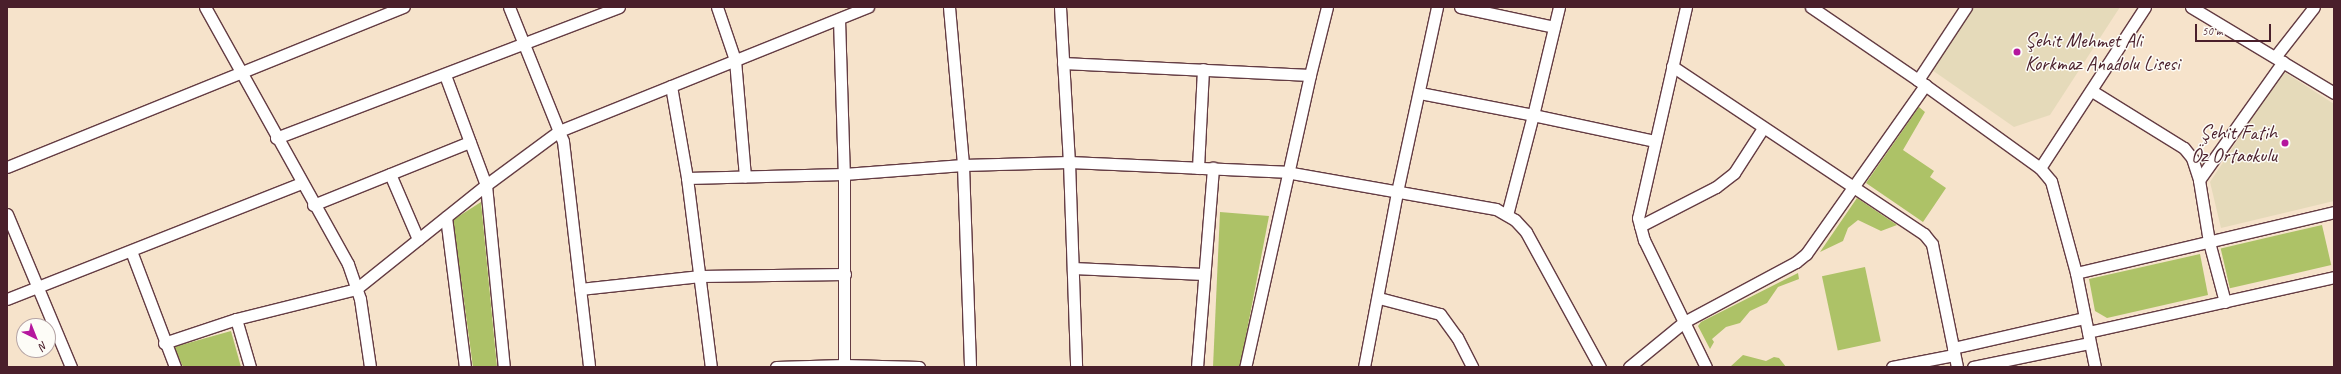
<!DOCTYPE html>
<meta charset="utf-8">
<style>
body{margin:0}
#map{position:relative;width:2341px;height:374px;overflow:hidden;background:#f6e3cb;font-family:Caveat,sans-serif}
div>[style]{position:absolute}
.built>*{inset:0;background:#e5daba}
.green>*{inset:0;background:#adc267;transform-origin:0 0}
.roads{filter:drop-shadow(1px 0 #643c43) drop-shadow(-1px 0 #643c43) drop-shadow(0 1px #643c43) drop-shadow(0 -1px #643c43)}
.minor>*{height:11px;margin:-5.5px;padding:0 5.5px;transform-origin:5.5px;border-radius:5.5px;background:#fff}
.dots>*{width:11px;height:11px;translate:-50% -50%;box-sizing:border-box;border:2px solid #fdfcf7;border-radius:50%}
span{translate:-50% -50%;white-space:nowrap;text-align:center;line-height:1.15;-webkit-text-stroke:3px #fdfcf7;paint-order:stroke}
.poi-label{font-size:20px;color:#4a1f2b}
.left{translate:0 -50%;text-align:left}
.right{translate:-100% -50%;text-align:right}
.frame{position:absolute;inset:0;border:8px solid #4a1f2b;pointer-events:none}
.north{position:absolute;left:16px;top:318px;width:40px;height:40px;box-sizing:border-box;background:#fdfcf7;border:1px solid #b5a4a5;border-radius:50%;rotate:137deg;font-size:11px;font-weight:700;line-height:16px;text-align:center;color:#4a1f2b}
.north::after{content:'';display:block;margin:auto;width:14px;height:18px;background:#b5179e;clip-path:polygon(50% 0,100% 100%,50% 72%,0 100%)}
.scale{position:absolute;left:2195px;top:24px;width:76px;height:18px;box-sizing:border-box;border:2px solid #4a1f2b;border-top:0;padding-left:5px;font-size:12px;line-height:14px;white-space:nowrap;color:#4a1f2b;-webkit-text-stroke:3px #fdfcf7;paint-order:stroke}
</style>
<div id="map">
<div class="built">
<i style="clip-path:polygon(1974px 7px,2120px 7px,2050px 115px,2014px 127px,1932px 70px)"></i>
<i style="clip-path:polygon(2283px 71px,2334px 104px,2334px 201px,2221px 228px,2210px 182px)"></i>
</div>
<div class="green">
<i style="clip-path:polygon(1919px 107px,1925px 112px,1903px 150px,1934px 171px,1930px 177px,1946px 188px,1923px 222px,1866px 183px)"></i>
<i style="clip-path:polygon(1857px 198px,1897px 225px,1881px 231px,1858px 220px,1848px 228px,1843px 241px,1820px 252px)"></i>
<i style="clip-path:polygon(481px 202px,497px 367px,473px 367px,453px 220px)"></i>
<i style="clip-path:polygon(1220px 212px,1269px 216px,1240px 367px,1213px 367px)"></i>
<i style="left:2322px;top:225px;width:41px;height:104px;rotate:77deg"></i>
<i style="clip-path:polygon(2200px 254px,2208px 295px,2107px 318px,2095px 311px,2089px 279px)"></i>
<i style="left:1865px;top:267px;width:76px;height:44px;rotate:78deg"></i>
<i style="clip-path:polygon(1798px 273px,1799px 279px,1778px 287px,1767px 303px,1750px 311px,1740px 323px,1726px 327px,1712px 339px,1714px 342px,1710px 349px,1698px 326px,1701px 322px)"></i>
<i style="clip-path:polygon(231px 331px,241px 367px,183px 367px,174px 347px)"></i>
<i style="clip-path:polygon(1743px 355px,1766px 361px,1774px 357px,1779px 358px,1786px 367px,1730px 367px)"></i>
</div>
<div class="roads">
<div class="minor">
<i style="left:205px;top:7px;width:294px;rotate:60.9deg"></i>
<i style="left:348px;top:264px;width:37px;rotate:71deg"></i>
<i style="left:360px;top:299px;width:69px;rotate:81.6deg"></i>
<i style="left:509px;top:7px;width:144px;rotate:68.1deg"></i>
<i style="left:563px;top:141px;width:227px;rotate:83.4deg"></i>
<i style="left:717px;top:7px;width:56px;rotate:71.2deg"></i>
<i style="left:735px;top:60px;width:117px;rotate:85.1deg"></i>
<i style="left:949px;top:7px;width:159px;rotate:84.9deg"></i>
<i style="left:963px;top:165px;width:202px;rotate:88deg"></i>
<i style="left:1060px;top:7px;width:155px;rotate:86.7deg"></i>
<i style="left:1069px;top:162px;width:205px;rotate:88deg"></i>
<i style="left:1460px;top:7px;width:96px;rotate:12deg"></i>
<i style="left:1559px;top:7px;width:111px;rotate:103.5deg"></i>
<i style="left:1533px;top:115px;width:124px;rotate:12.1deg"></i>
<i style="left:1686px;top:7px;width:216px;rotate:102.8deg"></i>
<i style="left:1638px;top:218px;width:23px;rotate:75deg"></i>
<i style="left:1644px;top:240px;width:141px;rotate:64deg"></i>
<i style="left:1811px;top:7px;width:130px;rotate:34.3deg"></i>
<i style="left:1918px;top:80px;width:150px;rotate:35.8deg"></i>
<i style="left:2040px;top:168px;width:17px;rotate:50deg"></i>
<i style="left:2051px;top:181px;width:95px;rotate:74.8deg"></i>
<i style="left:2076px;top:273px;width:96px;rotate:78.6deg"></i>
<i style="left:2191px;top:7px;width:167px;rotate:31deg"></i>
<i style="left:839px;top:19px;width:155px;rotate:88.2deg"></i>
<i style="left:844px;top:174px;width:193px;rotate:90deg"></i>
<i style="left:2275px;top:57px;width:63px;rotate:-52deg"></i>
<i style="left:1063px;top:63px;width:247px;rotate:2.8deg"></i>
<i style="left:1310px;top:75px;width:299px;rotate:102.5deg"></i>
<i style="left:1672px;top:66px;width:303px;rotate:33.7deg"></i>
<i style="left:1924px;top:234px;width:13px;rotate:51deg"></i>
<i style="left:1932px;top:244px;width:126px;rotate:78.5deg"></i>
<i style="left:445px;top:75px;width:117px;rotate:69.6deg"></i>
<i style="left:486px;top:185px;width:183px;rotate:84.4deg"></i>
<i style="left:1310px;top:75px;width:70px;rotate:-76deg"></i>
<i style="left:1918px;top:80px;width:87px;rotate:-56.7deg"></i>
<i style="left:671px;top:86px;width:93px;rotate:80.1deg"></i>
<i style="left:687px;top:178px;width:191px;rotate:82.8deg"></i>
<i style="left:2092px;top:91px;width:108px;rotate:31.8deg"></i>
<i style="left:2184px;top:148px;width:13px;rotate:51deg"></i>
<i style="left:2192px;top:158px;width:23px;rotate:72deg"></i>
<i style="left:2199px;top:180px;width:63px;rotate:80.8deg"></i>
<i style="left:2209px;top:242px;width:62px;rotate:75.1deg"></i>
<i style="left:1420px;top:93px;width:115px;rotate:11deg"></i>
<i style="left:1533px;top:115px;width:103px;rotate:104.6deg"></i>
<i style="left:276px;top:138px;width:367px;rotate:-20.9deg"></i>
<i style="left:7px;top:167px;width:428px;rotate:-22deg"></i>
<i style="left:1198px;top:168px;width:99px;rotate:-87.1deg"></i>
<i style="left:2040px;top:168px;width:192px;rotate:-56.9deg"></i>
<i style="left:390px;top:174px;width:71px;rotate:66.7deg"></i>
<i style="left:687px;top:178px;width:157px;rotate:-1.5deg"></i>
<i style="left:844px;top:174px;width:119px;rotate:-4.3deg"></i>
<i style="left:963px;top:165px;width:106px;rotate:-1.6deg"></i>
<i style="left:1069px;top:162px;width:217px;rotate:2.6deg"></i>
<i style="left:1286px;top:172px;width:213px;rotate:10deg"></i>
<i style="left:1496px;top:209px;width:22px;rotate:30deg"></i>
<i style="left:1515px;top:220px;width:16px;rotate:47deg"></i>
<i style="left:1526px;top:232px;width:154px;rotate:61.3deg"></i>
<i style="left:2199px;top:180px;width:145px;rotate:-54.6deg"></i>
<i style="left:313px;top:205px;width:169px;rotate:-21.9deg"></i>
<i style="left:7px;top:214px;width:166px;rotate:67.3deg"></i>
<i style="left:446px;top:217px;width:151px;rotate:82.8deg"></i>
<i style="left:1640px;top:226px;width:85px;rotate:-27.2deg"></i>
<i style="left:1716px;top:187px;width:23px;rotate:-38deg"></i>
<i style="left:1734px;top:173px;width:54px;rotate:-57.2deg"></i>
<i style="left:131px;top:251px;width:124px;rotate:69.2deg"></i>
<i style="left:1073px;top:268px;width:130px;rotate:2.6deg"></i>
<i style="left:2076px;top:273px;width:265px;rotate:-13.3deg"></i>
<i style="left:580px;top:289px;width:121px;rotate:-6.2deg"></i>
<i style="left:700px;top:276px;width:145px;rotate:-0.8deg"></i>
<i style="left:1379px;top:298px;width:63px;rotate:14.7deg"></i>
<i style="left:1440px;top:314px;width:29px;rotate:54deg"></i>
<i style="left:1457px;top:337px;width:34px;rotate:63deg"></i>
<i style="left:7px;top:299px;width:316px;rotate:-21.5deg"></i>
<i style="left:236px;top:319px;width:50px;rotate:73.7deg"></i>
<i style="left:2088px;top:332px;width:252px;rotate:-12.6deg"></i>
<i style="left:164px;top:343px;width:76px;rotate:-18.4deg"></i>
<i style="left:236px;top:319px;width:124px;rotate:-14deg"></i>
<i style="left:356px;top:289px;width:166px;rotate:-38.7deg"></i>
<i style="left:486px;top:185px;width:91px;rotate:-36.5deg"></i>
<i style="left:559px;top:131px;width:333px;rotate:-21.9deg"></i>
<i style="left:1953px;top:348px;width:134px;rotate:-12.9deg"></i>
<i style="left:776px;top:367px;width:68px;rotate:-1.7deg"></i>
<i style="left:844px;top:365px;width:75px;rotate:1.5deg"></i>
<i style="left:1197px;top:367px;width:200px;rotate:-85.4deg"></i>
<i style="left:1364px;top:367px;width:178px;rotate:-79.3deg"></i>
<i style="left:1397px;top:192px;width:189px;rotate:-77.8deg"></i>
<i style="left:1629px;top:367px;width:71px;rotate:-39.3deg"></i>
<i style="left:1684px;top:322px;width:127px;rotate:-28.2deg"></i>
<i style="left:1796px;top:262px;width:13px;rotate:-39deg"></i>
<i style="left:1806px;top:254px;width:207px;rotate:-54.8deg"></i>
<i style="left:1892px;top:367px;width:63px;rotate:-11deg"></i>
<i style="left:1973px;top:367px;width:118px;rotate:-11.7deg"></i>
</div>
</div>
<div class="dots">
<i style="left:2017px;top:52px;background:#b5179e"></i>
<i style="left:2285px;top:143px;background:#b5179e"></i>
</div>
<div class="poi-label">
<span class="left" style="left:2025px;top:52px">Şehit Mehmet Ali<br>Korkmaz Anadolu Lisesi</span>
<span class="right" style="left:2277px;top:144px">Şehit Fatih<br>Öz Ortaokulu</span>
</div>
<div class="frame"></div>
<div class="north">N</div>
<div class="scale">50 m</div>
</div>
